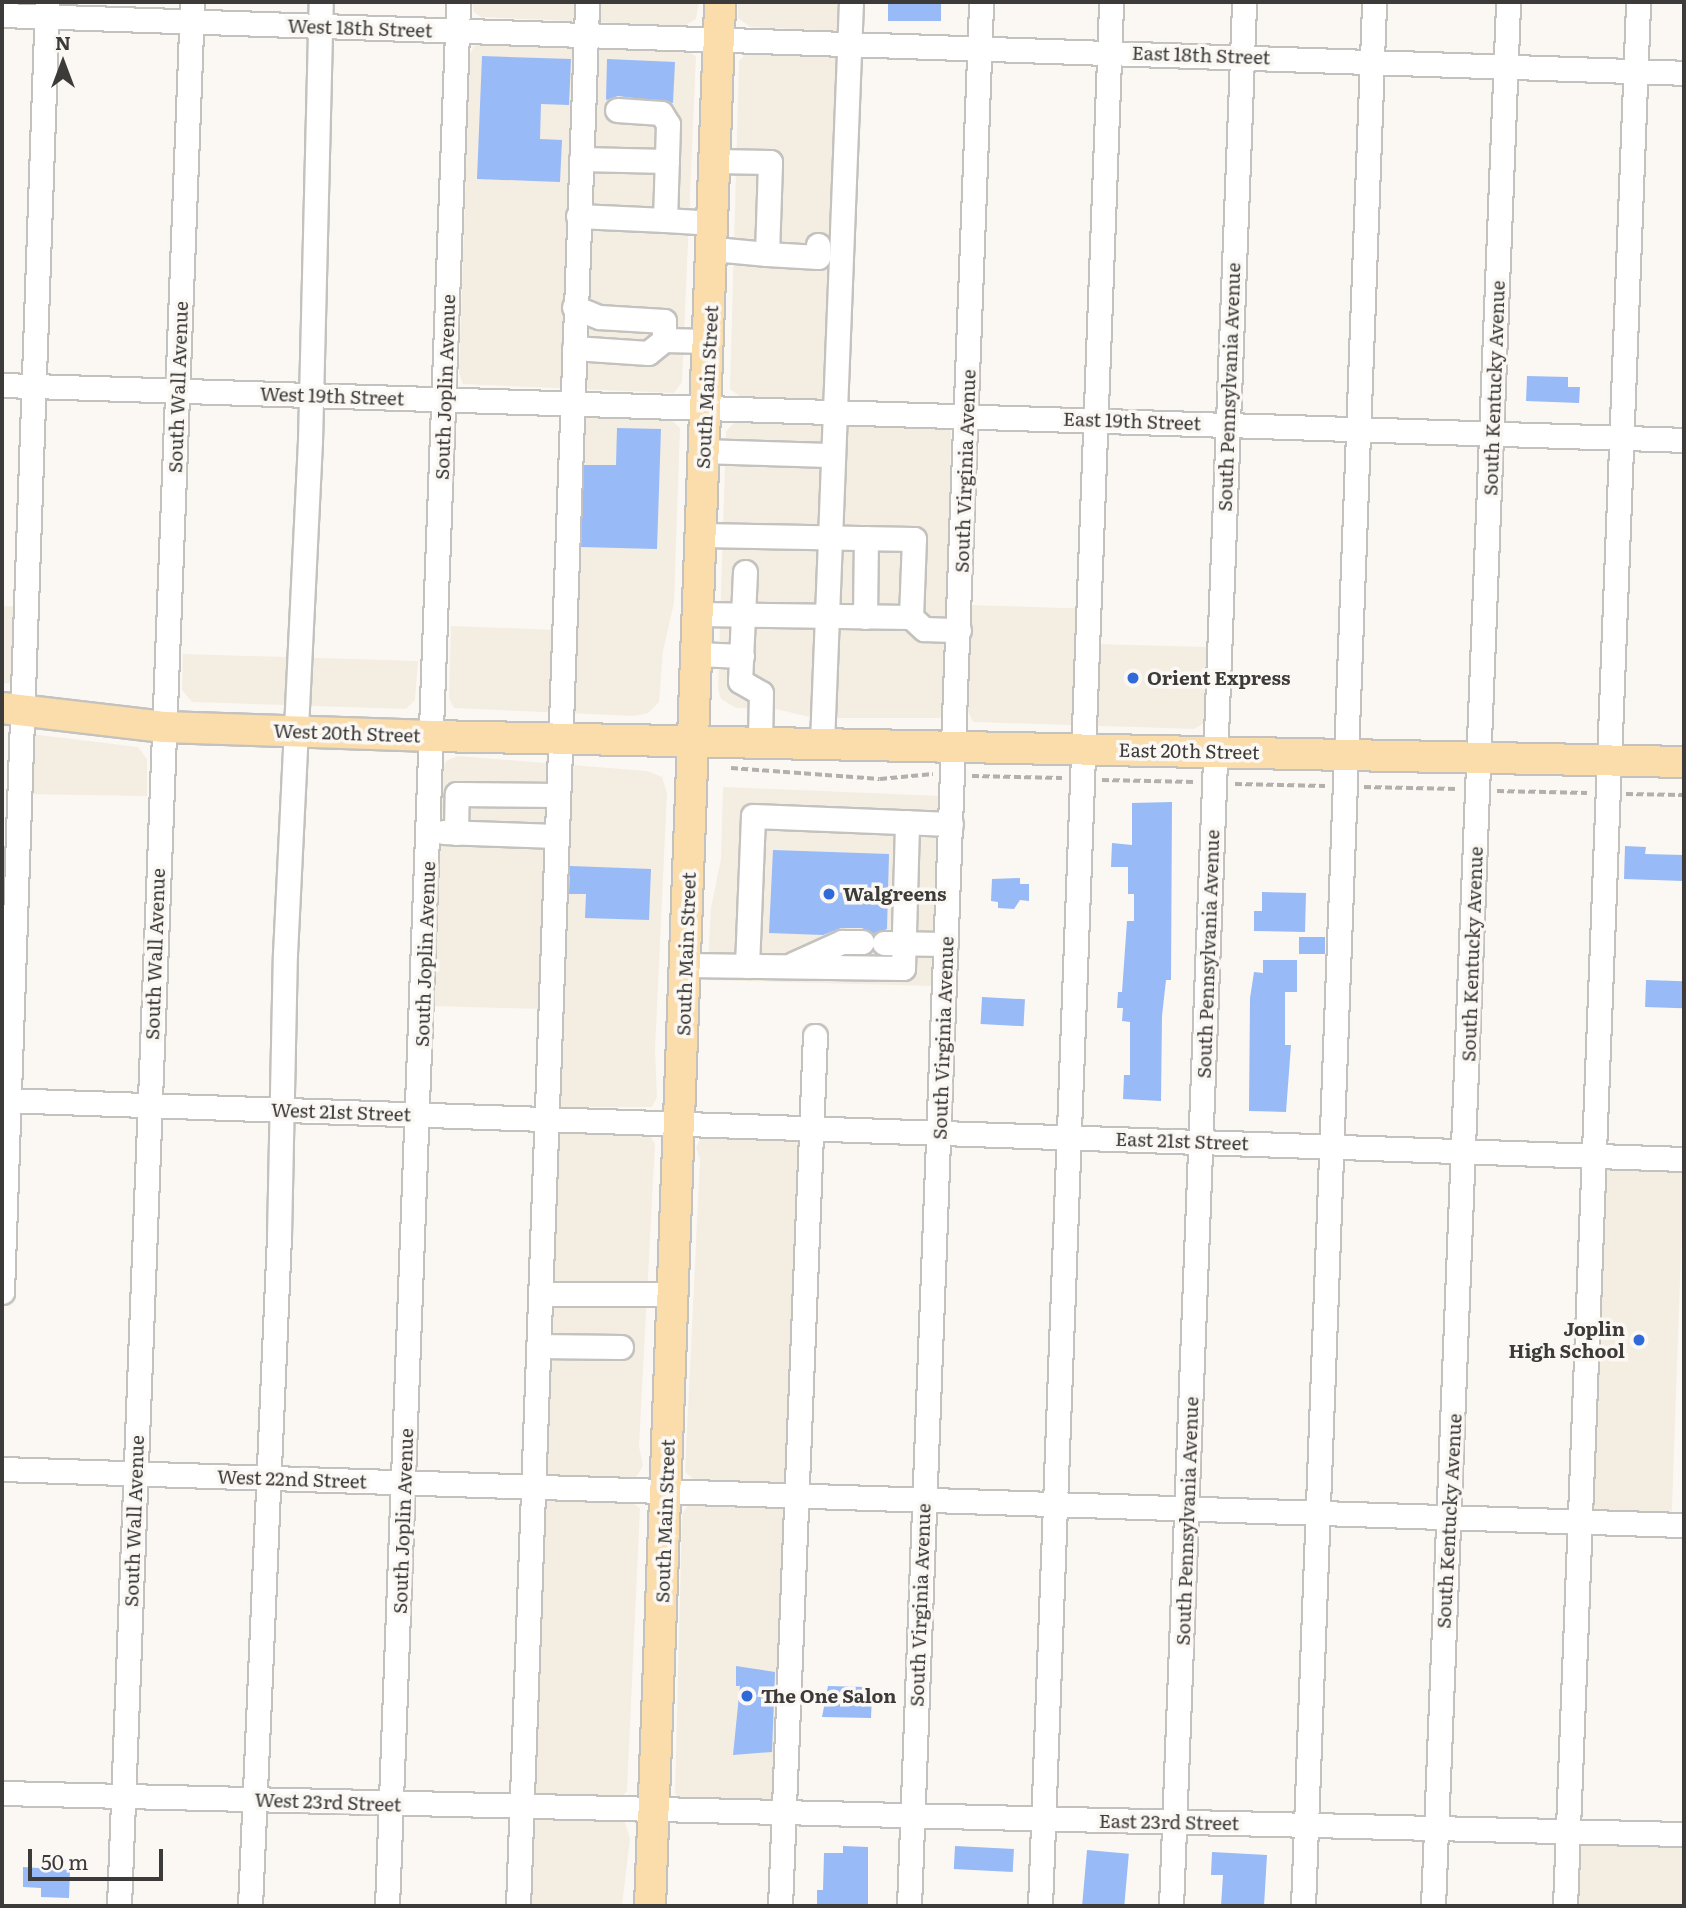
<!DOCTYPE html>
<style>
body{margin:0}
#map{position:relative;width:1686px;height:1908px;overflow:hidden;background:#fbf8f4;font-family:Literata,serif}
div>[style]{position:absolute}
.built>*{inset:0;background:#f4ede2;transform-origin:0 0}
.building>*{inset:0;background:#98baf6;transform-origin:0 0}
.path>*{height:3.5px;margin-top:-1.75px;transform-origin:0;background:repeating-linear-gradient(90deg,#b2afac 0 7px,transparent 0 10.5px)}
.roads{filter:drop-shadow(2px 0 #c4c2be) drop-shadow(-2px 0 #c4c2be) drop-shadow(0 2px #c4c2be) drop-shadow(0 -2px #c4c2be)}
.minor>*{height:23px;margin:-11.5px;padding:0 11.5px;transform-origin:11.5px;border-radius:11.5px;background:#fff}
.major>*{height:30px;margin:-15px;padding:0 15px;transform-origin:15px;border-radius:15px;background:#fbdcab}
.dots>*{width:19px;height:19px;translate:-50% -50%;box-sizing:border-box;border:4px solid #fbf8f4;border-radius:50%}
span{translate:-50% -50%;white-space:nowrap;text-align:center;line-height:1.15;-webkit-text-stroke:7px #fbf8f4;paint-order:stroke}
.street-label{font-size:19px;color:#3c3b3a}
.poi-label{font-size:19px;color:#3c3b3a;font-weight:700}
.left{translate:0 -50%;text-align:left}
.right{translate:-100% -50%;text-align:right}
.frame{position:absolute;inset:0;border:4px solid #3c3b3a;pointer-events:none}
.north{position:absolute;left:28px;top:28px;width:70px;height:70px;-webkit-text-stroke:5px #fbf8f4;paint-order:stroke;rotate:0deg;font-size:19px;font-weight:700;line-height:28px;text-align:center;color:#3c3b3a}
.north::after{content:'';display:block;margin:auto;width:24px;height:32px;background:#3c3b3a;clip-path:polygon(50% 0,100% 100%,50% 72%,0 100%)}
.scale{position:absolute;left:28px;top:1849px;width:135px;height:32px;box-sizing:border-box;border:4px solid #3c3b3a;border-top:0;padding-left:9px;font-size:21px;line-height:24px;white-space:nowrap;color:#3c3b3a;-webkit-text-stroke:5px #fbf8f4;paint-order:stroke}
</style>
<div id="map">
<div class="built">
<i style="clip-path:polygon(472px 2px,699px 2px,696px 19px,684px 26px,481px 17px,474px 12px)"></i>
<i style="clip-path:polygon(738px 2px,857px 2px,855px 32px,750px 27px,738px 18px)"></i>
<i style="clip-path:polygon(484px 43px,688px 52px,696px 56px,682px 382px,674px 393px,463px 384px,459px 373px,470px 54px,474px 46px)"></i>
<i style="clip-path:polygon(747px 53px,854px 57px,841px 401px,741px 397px,730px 389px,739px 61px)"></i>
<i style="clip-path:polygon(566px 415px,670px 419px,680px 428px,674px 603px,663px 651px,659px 702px,648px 713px,634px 716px,454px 708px,449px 698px,451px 626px,559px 630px)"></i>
<i style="clip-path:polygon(736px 421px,941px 425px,951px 431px,945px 710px,940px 718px,814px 718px,776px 709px,736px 708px,721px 699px,718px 690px,726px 431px)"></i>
<i style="clip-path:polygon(970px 605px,1097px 609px,1097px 644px,1207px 647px,1204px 723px,1194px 729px,973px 722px,967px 709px)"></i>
<i style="left:2px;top:606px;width:30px;height:77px;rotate:2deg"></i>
<i style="clip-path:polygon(183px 654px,418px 661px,415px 700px,406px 709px,192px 702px,182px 690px)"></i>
<i style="clip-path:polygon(15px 732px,138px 747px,147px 759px,147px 796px,13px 794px)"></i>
<i style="clip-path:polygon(458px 756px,647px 771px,662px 777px,667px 793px,655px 1050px,657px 1097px,652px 1107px,538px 1107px,542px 1009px,432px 1006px,440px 772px,446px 761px)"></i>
<i style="clip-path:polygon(723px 787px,942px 796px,932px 986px,707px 980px,711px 908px,721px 859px)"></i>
<i style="clip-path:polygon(542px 1128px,649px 1134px,655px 1144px,639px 1446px,643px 1466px,635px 1479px,529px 1477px)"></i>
<i style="clip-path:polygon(702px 1135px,815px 1137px,802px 1486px,698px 1483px,685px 1472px,700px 1159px,696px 1148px)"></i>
<i style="left:1599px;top:1164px;width:85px;height:349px;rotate:2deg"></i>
<i style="clip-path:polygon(528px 1496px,629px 1501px,640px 1508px,627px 1791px,621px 1798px,516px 1796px)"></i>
<i style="clip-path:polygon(690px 1502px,800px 1505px,789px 1804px,680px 1798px,675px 1794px,682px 1514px)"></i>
<i style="clip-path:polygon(515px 1816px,624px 1820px,630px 1838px,622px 1906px,512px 1906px)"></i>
<i style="clip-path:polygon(1572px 1837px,1680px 1843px,1684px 1850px,1683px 1906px,1570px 1906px)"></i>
</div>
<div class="building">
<i style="left:888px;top:2px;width:53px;height:19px"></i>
<i style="clip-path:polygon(482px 56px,571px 59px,569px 105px,541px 104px,540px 139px,562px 140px,560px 182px,477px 179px)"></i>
<i style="clip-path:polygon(607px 59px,675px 62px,673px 103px,618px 96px,606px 100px)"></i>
<i style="clip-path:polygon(1527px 376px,1568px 377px,1568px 387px,1580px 387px,1579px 403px,1526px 401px)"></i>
<i style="clip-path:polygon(617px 428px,661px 429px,657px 549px,581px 547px,584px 465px,616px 465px)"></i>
<i style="clip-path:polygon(1172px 802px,1171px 980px,1166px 980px,1162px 1016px,1161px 1101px,1123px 1099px,1124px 1075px,1130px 1075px,1130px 1022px,1122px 1021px,1123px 1008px,1117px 1008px,1118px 992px,1122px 992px,1127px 921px,1134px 921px,1134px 894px,1128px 894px,1128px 867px,1111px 867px,1112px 843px,1132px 845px,1132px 803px)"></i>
<i style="clip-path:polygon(1625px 846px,1646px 847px,1645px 854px,1684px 855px,1684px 881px,1624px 879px)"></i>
<i style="clip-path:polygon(773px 850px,889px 854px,887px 929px,873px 934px,862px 928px,841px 928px,823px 935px,769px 933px)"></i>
<i style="clip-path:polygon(570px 866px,651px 869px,649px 920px,585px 918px,586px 894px,569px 894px)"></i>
<i style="clip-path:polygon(1020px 878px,1020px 884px,1029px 884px,1029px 901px,1020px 900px,1014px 909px,998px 908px,998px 902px,991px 901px,992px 879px)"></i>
<i style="clip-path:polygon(1262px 892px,1306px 893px,1305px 932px,1254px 931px,1254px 911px,1262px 911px)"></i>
<i style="left:1299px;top:937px;width:26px;height:17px"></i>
<i style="clip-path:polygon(1263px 960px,1297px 960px,1297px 992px,1285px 992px,1285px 1045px,1291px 1045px,1286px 1112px,1249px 1111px,1250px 998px,1254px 972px,1263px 973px)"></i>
<i style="left:1646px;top:980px;width:38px;height:27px;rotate:2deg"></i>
<i style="left:982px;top:997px;width:43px;height:27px;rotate:3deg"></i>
<i style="clip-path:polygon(736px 1666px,775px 1672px,772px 1752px,733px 1755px,740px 1686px,736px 1686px)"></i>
<i style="clip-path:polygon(828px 1686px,865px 1687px,865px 1694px,872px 1695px,871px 1718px,822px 1717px)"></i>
<i style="clip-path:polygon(843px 1846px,868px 1847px,868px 1906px,817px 1906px,817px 1890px,823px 1890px,824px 1853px,843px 1853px)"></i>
<i style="left:955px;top:1846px;width:59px;height:23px;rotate:3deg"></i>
<i style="left:1087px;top:1850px;width:42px;height:56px;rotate:5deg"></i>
<i style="clip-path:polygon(1212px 1852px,1267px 1855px,1264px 1906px,1221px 1906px,1223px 1875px,1211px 1875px)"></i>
<i style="clip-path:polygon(23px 1867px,70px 1870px,69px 1898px,41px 1897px,41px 1888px,23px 1887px)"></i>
</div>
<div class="path">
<i style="left:731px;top:768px;width:149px;rotate:4.2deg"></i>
<i style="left:880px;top:779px;width:53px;rotate:-5.4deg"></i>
<i style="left:972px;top:776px;width:90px;rotate:1.3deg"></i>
<i style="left:1102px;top:780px;width:93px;rotate:1.2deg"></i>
<i style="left:1235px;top:784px;width:90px;rotate:1.3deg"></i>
<i style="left:1364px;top:787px;width:94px;rotate:1.2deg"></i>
<i style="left:1497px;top:791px;width:90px;rotate:1.3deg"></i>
<i style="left:1626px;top:794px;width:58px;rotate:1deg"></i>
</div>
<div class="roads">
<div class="minor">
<i style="left:2px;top:15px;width:1683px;rotate:1.97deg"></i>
<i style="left:581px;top:159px;width:86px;rotate:1.3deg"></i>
<i style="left:578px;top:216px;width:87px;rotate:2.6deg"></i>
<i style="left:665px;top:220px;width:96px;rotate:-88.2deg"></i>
<i style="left:668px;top:124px;width:13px;rotate:-122deg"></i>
<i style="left:661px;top:113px;width:44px;rotate:-176.1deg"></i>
<i style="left:665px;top:220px;width:49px;rotate:3.5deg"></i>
<i style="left:714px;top:249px;width:53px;rotate:5.4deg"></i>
<i style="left:767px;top:254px;width:92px;rotate:-88.1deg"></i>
<i style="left:770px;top:162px;width:56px;rotate:-179deg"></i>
<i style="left:767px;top:254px;width:51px;rotate:3.4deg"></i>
<i style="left:818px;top:257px;width:12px;rotate:-90deg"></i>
<i style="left:574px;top:307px;width:27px;rotate:22deg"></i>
<i style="left:599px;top:317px;width:65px;rotate:3.5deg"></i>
<i style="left:664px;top:321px;width:19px;rotate:90deg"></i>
<i style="left:574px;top:348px;width:74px;rotate:3.9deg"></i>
<i style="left:648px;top:353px;width:21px;rotate:-39deg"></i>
<i style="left:664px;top:340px;width:44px;rotate:1.3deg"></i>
<i style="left:2px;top:385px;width:1683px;rotate:1.87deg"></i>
<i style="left:704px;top:451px;width:129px;rotate:1.8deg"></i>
<i style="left:701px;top:535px;width:213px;rotate:1.1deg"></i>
<i style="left:914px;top:539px;width:78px;rotate:92.2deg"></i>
<i style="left:911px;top:617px;width:18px;rotate:43deg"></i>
<i style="left:924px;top:629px;width:35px;rotate:2deg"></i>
<i style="left:745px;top:572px;width:109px;rotate:92.6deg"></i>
<i style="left:740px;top:681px;width:24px;rotate:30deg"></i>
<i style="left:761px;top:693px;width:48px;rotate:91.2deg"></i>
<i style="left:698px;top:614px;width:213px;rotate:0.8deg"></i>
<i style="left:865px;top:617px;width:79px;rotate:-89.3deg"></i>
<i style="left:697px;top:654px;width:45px;rotate:2.5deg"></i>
<i style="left:822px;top:743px;width:742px;rotate:-87.76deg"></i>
<i style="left:443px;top:832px;width:113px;rotate:2deg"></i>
<i style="left:456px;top:833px;width:39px;rotate:-89deg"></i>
<i style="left:457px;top:794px;width:101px;rotate:0.6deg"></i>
<i style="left:884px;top:943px;width:62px;rotate:0.9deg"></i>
<i style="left:793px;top:964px;width:54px;rotate:-24.2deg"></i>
<i style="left:842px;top:942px;width:20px"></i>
<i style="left:686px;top:965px;width:217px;rotate:0.8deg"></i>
<i style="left:903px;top:968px;width:146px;rotate:-88.4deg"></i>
<i style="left:747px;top:966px;width:150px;rotate:-87.7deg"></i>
<i style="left:753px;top:816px;width:198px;rotate:2.3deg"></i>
<i style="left:2px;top:1100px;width:1683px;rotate:2.01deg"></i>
<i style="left:2px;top:1292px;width:1291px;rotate:-88deg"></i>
<i style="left:540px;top:1294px;width:134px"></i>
<i style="left:538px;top:1346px;width:83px;rotate:0.7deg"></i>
<i style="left:2px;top:1469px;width:1683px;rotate:1.91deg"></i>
<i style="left:2px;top:1793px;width:1682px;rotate:1.4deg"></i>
<i style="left:119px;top:1906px;width:1905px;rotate:-87.8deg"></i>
<i style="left:250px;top:1906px;width:671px;rotate:-87.52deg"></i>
<i style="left:279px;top:1236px;width:282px;rotate:-88.8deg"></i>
<i style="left:285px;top:954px;width:514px;rotate:-87.21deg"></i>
<i style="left:310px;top:441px;width:439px;rotate:-88.6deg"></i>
<i style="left:387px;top:1906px;width:1905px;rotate:-87.86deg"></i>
<i style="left:518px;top:1906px;width:1905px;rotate:-87.92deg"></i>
<i style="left:780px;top:1906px;width:871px;rotate:-87.7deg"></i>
<i style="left:909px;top:1906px;width:1905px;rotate:-87.83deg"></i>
<i style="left:1040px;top:1906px;width:1905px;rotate:-87.86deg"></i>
<i style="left:1171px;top:1906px;width:1905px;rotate:-87.8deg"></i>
<i style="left:1303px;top:1906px;width:1905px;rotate:-87.86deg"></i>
<i style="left:1433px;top:1906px;width:1905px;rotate:-87.74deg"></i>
<i style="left:1565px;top:1906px;width:1905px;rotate:-87.8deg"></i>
</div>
<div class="major">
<i style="left:2px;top:708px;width:163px;rotate:6.7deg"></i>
<i style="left:164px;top:727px;width:268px;rotate:1.9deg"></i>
<i style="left:432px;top:736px;width:1252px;rotate:1.19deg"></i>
<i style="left:650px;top:1906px;width:1905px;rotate:-87.89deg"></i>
</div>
</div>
<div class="dots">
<i style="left:1133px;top:678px;background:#306ad8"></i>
<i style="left:829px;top:894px;background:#306ad8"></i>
<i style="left:1639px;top:1340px;background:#306ad8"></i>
<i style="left:747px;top:1696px;background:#306ad8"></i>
</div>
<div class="street-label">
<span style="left:360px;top:28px;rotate:2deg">West 18th Street</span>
<span style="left:1201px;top:55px;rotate:2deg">East 18th Street</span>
<span style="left:178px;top:387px;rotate:-88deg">South Wall Avenue</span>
<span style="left:445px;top:387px;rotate:-88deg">South Joplin Avenue</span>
<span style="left:707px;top:387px;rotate:-87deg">South Main Street</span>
<span style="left:1229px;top:387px;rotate:-88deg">South Pennsylvania Avenue</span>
<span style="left:1494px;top:388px;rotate:-88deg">South Kentucky Avenue</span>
<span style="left:332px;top:396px;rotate:2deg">West 19th Street</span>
<span style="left:1132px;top:421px;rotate:2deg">East 19th Street</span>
<span style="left:965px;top:471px;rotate:-88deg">South Virginia Avenue</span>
<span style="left:347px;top:733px;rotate:2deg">West 20th Street</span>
<span style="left:1189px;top:751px;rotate:1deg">East 20th Street</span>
<span style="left:155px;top:954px;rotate:-88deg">South Wall Avenue</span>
<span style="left:425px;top:954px;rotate:-88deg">South Joplin Avenue</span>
<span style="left:686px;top:954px;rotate:-88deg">South Main Street</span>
<span style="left:1208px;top:954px;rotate:-88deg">South Pennsylvania Avenue</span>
<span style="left:1472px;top:954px;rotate:-88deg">South Kentucky Avenue</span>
<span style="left:943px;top:1038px;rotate:-88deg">South Virginia Avenue</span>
<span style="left:341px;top:1112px;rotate:2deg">West 21st Street</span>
<span style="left:1182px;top:1141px;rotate:2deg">East 21st Street</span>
<span style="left:292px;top:1479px;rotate:2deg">West 22nd Street</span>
<span style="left:134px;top:1521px;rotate:-88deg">South Wall Avenue</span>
<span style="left:403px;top:1521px;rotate:-88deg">South Joplin Avenue</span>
<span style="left:665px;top:1521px;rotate:-88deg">South Main Street</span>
<span style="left:1187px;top:1521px;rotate:-88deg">South Pennsylvania Avenue</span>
<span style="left:1449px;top:1521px;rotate:-87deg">South Kentucky Avenue</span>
<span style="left:920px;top:1605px;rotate:-88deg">South Virginia Avenue</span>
<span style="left:328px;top:1802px;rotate:2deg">West 23rd Street</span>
<span style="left:1169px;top:1822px;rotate:1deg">East 23rd Street</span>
</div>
<div class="poi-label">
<span class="left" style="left:1147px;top:678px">Orient Express</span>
<span class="left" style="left:843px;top:894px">Walgreens</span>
<span class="right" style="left:1625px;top:1340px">Joplin<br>High School</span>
<span class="left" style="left:761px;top:1696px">The One Salon</span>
</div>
<div class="frame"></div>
<div class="north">N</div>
<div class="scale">50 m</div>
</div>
